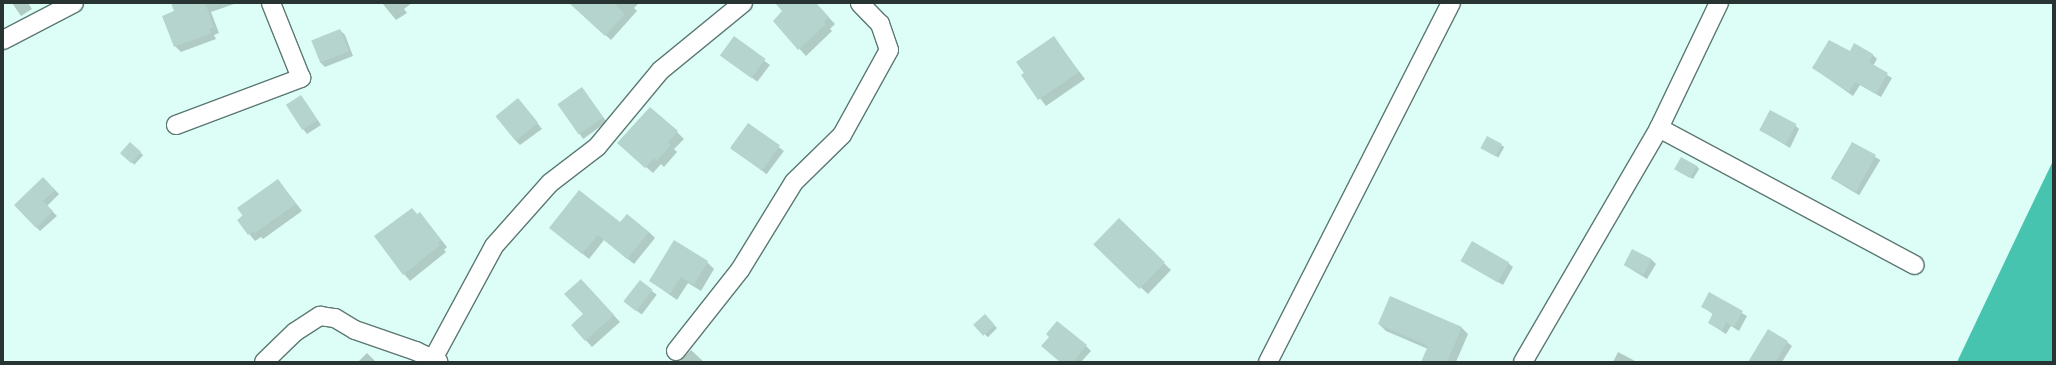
<!DOCTYPE html>
<style>
body{margin:0}
#map{position:relative;width:2056px;height:365px;overflow:hidden;background:#ddfef6;font-family:"Libre Baskerville",serif}
div>[style]{position:absolute}
.water>*{inset:0;background:#47c4b0}
.shadow>*{inset:0;background:#0003;transform-origin:0 0}
.building>*{inset:0;background:#b5d4cd;transform-origin:0 0}
.roads{filter:drop-shadow(1px 0 #5c7973) drop-shadow(-1px 0 #5c7973) drop-shadow(0 1px #5c7973) drop-shadow(0 -1px #5c7973)}
.minor>*{height:18px;margin:-9px;padding:0 9px;transform-origin:9px;border-radius:9px;background:#fff}
span{translate:-50% -50%;white-space:nowrap;text-align:center;line-height:1.15;-webkit-text-stroke:4px #fff;paint-order:stroke}
.frame{position:absolute;inset:0;border:4px solid #283432;pointer-events:none}
</style>
<div id="map">
<div class="water">
<i style="clip-path:polygon(2053px 161px,2053px 362px,1957px 362px,2026px 217px)"></i>
</div>
<div class="shadow">
<i style="clip-path:polygon(12px 3px,28px 3px,32px 9px,21px 16px)"></i>
<i style="clip-path:polygon(178px 3px,237px 3px,211px 12px,219px 33px,214px 35px,216px 39px,181px 52px,175px 46px,175px 12px)"></i>
<i style="clip-path:polygon(382px 3px,412px 3px,404px 9px,407px 13px,396px 20px)"></i>
<i style="clip-path:polygon(578px 3px,639px 3px,634px 8px,637px 11px,611px 40px,579px 11px)"></i>
<i style="clip-path:polygon(786px 3px,815px 3px,835px 24px,830px 29px,832px 31px,806px 56px,774px 21px,783px 11px)"></i>
<i style="clip-path:polygon(340px 30px,345px 35px,353px 56px,325px 67px,320px 62px)"></i>
<i style="clip-path:polygon(1053px 37px,1085px 79px,1046px 106px,1022px 75px)"></i>
<i style="left:734px;top:38px;width:45px;height:21px;rotate:37deg"></i>
<i style="clip-path:polygon(1855px 44px,1873px 55px,1877px 59px,1873px 66px,1892px 78px,1881px 97px,1860px 85px,1853px 96px,1813px 68px,1850px 53px)"></i>
<i style="left:582px;top:88px;width:42px;height:29px;rotate:54deg"></i>
<i style="clip-path:polygon(518px 99px,542px 129px,520px 145px,516px 141px)"></i>
<i style="clip-path:polygon(305px 101px,321px 125px,307px 134px,303px 129px)"></i>
<i style="left:748px;top:124px;width:45px;height:29px;rotate:37deg"></i>
<i style="clip-path:polygon(1795px 125px,1799px 129px,1790px 148px,1760px 130px)"></i>
<i style="clip-path:polygon(677px 132px,684px 139px,674px 149px,677px 152px,664px 167px,661px 164px,653px 173px,625px 149px)"></i>
<i style="left:1487px;top:137px;width:20px;height:12px;rotate:30deg"></i>
<i style="left:130px;top:143px;width:18px;height:13px;rotate:43deg"></i>
<i style="left:1852px;top:143px;width:33px;height:41px;rotate:31deg"></i>
<i style="clip-path:polygon(1697px 166px,1699px 169px,1693px 179px,1678px 171px)"></i>
<i style="clip-path:polygon(43px 178px,59px 194px,47px 206px,57px 216px,40px 231px,15px 205px)"></i>
<i style="clip-path:polygon(278px 180px,302px 211px,263px 239px,261px 237px,255px 241px,238px 220px)"></i>
<i style="clip-path:polygon(420px 213px,447px 247px,444px 250px,446px 252px,410px 281px,404px 274px)"></i>
<i style="clip-path:polygon(1119px 220px,1171px 270px,1148px 294px,1101px 251px)"></i>
<i style="clip-path:polygon(620px 224px,649px 232px,655px 238px,634px 264px,604px 240px,589px 259px,557px 233px)"></i>
<i style="clip-path:polygon(1651px 259px,1656px 264px,1647px 279px,1624px 265px)"></i>
<i style="clip-path:polygon(1462px 260px,1508px 263px,1513px 267px,1503px 285px)"></i>
<i style="clip-path:polygon(707px 262px,714px 269px,701px 291px,688px 283px,677px 300px,650px 281px)"></i>
<i style="left:640px;top:282px;width:21px;height:25px;rotate:37deg"></i>
<i style="clip-path:polygon(588px 287px,620px 322px,592px 347px,572px 325px,584px 314px)"></i>
<i style="clip-path:polygon(1710px 294px,1747px 316px,1739px 331px,1731px 326px,1726px 334px,1709px 323px,1714px 315px,1703px 307px)"></i>
<i style="clip-path:polygon(1391px 297px,1462px 328px,1468px 334px,1456px 362px,1422px 362px,1428px 349px,1386px 331px,1379px 324px)"></i>
<i style="left:985px;top:316px;width:17px;height:13px;rotate:45deg"></i>
<i style="clip-path:polygon(1787px 342px,1792px 346px,1782px 362px,1749px 362px)"></i>
<i style="clip-path:polygon(1086px 346px,1091px 351px,1081px 362px,1061px 362px)"></i>
<i style="clip-path:polygon(691px 350px,704px 362px,679px 362px)"></i>
<i style="clip-path:polygon(1618px 352px,1637px 362px,1613px 362px)"></i>
<i style="clip-path:polygon(367px 353px,376px 362px,358px 362px)"></i>
</div>
<div class="building">
<i style="clip-path:polygon(171px 3px,205px 3px,214px 27px,209px 29px,211px 33px,174px 47px,162px 16px,174px 11px)"></i>
<i style="clip-path:polygon(569px 3px,613px 3px,625px 14px,605px 36px)"></i>
<i style="clip-path:polygon(775px 3px,816px 3px,829px 17px,824px 22px,826px 24px,798px 50px,773px 21px,782px 11px)"></i>
<i style="left:340px;top:29px;width:24px;height:31px;rotate:68deg"></i>
<i style="left:734px;top:36px;width:39px;height:24px;rotate:36deg"></i>
<i style="clip-path:polygon(1054px 36px,1079px 72px,1038px 100px,1021px 75px,1024px 73px,1016px 62px)"></i>
<i style="clip-path:polygon(1829px 40px,1850px 51px,1854px 43px,1873px 54px,1869px 62px,1888px 73px,1876px 94px,1855px 82px,1849px 92px,1812px 68px)"></i>
<i style="left:582px;top:87px;width:37px;height:30px;rotate:55deg"></i>
<i style="left:301px;top:95px;width:30px;height:18px;rotate:57deg"></i>
<i style="left:518px;top:98px;width:32px;height:29px;rotate:51deg"></i>
<i style="clip-path:polygon(650px 107px,678px 131px,668px 142px,671px 145px,657px 161px,654px 158px,645px 168px,617px 143px)"></i>
<i style="left:1770px;top:110px;width:30px;height:23px;rotate:28deg"></i>
<i style="left:748px;top:123px;width:39px;height:31px;rotate:35deg"></i>
<i style="left:1487px;top:136px;width:17px;height:14px;rotate:28deg"></i>
<i style="left:130px;top:142px;width:15px;height:15px;rotate:42deg"></i>
<i style="left:1852px;top:142px;width:27px;height:42px;rotate:28deg"></i>
<i style="left:1681px;top:157px;width:18px;height:14px;rotate:29deg"></i>
<i style="clip-path:polygon(43px 177px,55px 190px,43px 201px,53px 211px,36px 228px,14px 205px)"></i>
<i style="clip-path:polygon(278px 179px,296px 204px,255px 233px,254px 231px,248px 235px,237px 220px,243px 216px,237px 208px)"></i>
<i style="clip-path:polygon(579px 190px,620px 222px,627px 214px,649px 232px,627px 259px,598px 235px,582px 254px,549px 228px)"></i>
<i style="clip-path:polygon(412px 208px,417px 214px,420px 212px,441px 240px,438px 243px,440px 245px,403px 275px,374px 236px)"></i>
<i style="left:1119px;top:218px;width:64px;height:37px;rotate:44deg"></i>
<i style="clip-path:polygon(674px 240px,708px 261px,694px 285px,681px 277px,670px 294px,649px 281px)"></i>
<i style="left:1472px;top:241px;width:43px;height:23px;rotate:30deg"></i>
<i style="left:1632px;top:249px;width:22px;height:18px;rotate:27deg"></i>
<i style="clip-path:polygon(581px 279px,614px 315px,585px 341px,571px 325px,583px 314px,564px 294px)"></i>
<i style="left:640px;top:280px;width:16px;height:27px;rotate:38deg"></i>
<i style="clip-path:polygon(1709px 292px,1743px 311px,1734px 327px,1726px 322px,1722px 331px,1708px 323px,1713px 313px,1701px 307px)"></i>
<i style="clip-path:polygon(1390px 296px,1462px 327px,1447px 362px,1421px 362px,1428px 346px,1378px 324px)"></i>
<i style="left:985px;top:314px;width:15px;height:16px;rotate:48deg"></i>
<i style="clip-path:polygon(1057px 321px,1087px 345px,1073px 362px,1060px 362px,1041px 346px,1049px 337px,1046px 334px)"></i>
<i style="clip-path:polygon(1768px 329px,1788px 341px,1775px 362px,1748px 362px)"></i>
</div>
<div class="roads">
<div class="minor">
<i style="left:3px;top:40px;width:80px;rotate:-27.5deg"></i>
<i style="left:176px;top:125px;width:134px;rotate:-20.6deg"></i>
<i style="left:301px;top:78px;width:81px;rotate:-111.8deg"></i>
<i style="left:1659px;top:128px;width:290px;rotate:28.2deg"></i>
<i style="left:676px;top:351px;width:103px;rotate:-51.7deg"></i>
<i style="left:740px;top:270px;width:103px;rotate:-58.5deg"></i>
<i style="left:794px;top:182px;width:67px;rotate:-44.4deg"></i>
<i style="left:842px;top:135px;width:97px;rotate:-61.1deg"></i>
<i style="left:889px;top:50px;width:28px;rotate:-109deg"></i>
<i style="left:880px;top:24px;width:29px;rotate:-134deg"></i>
<i style="left:433px;top:359px;width:128px;rotate:-61.6deg"></i>
<i style="left:494px;top:246px;width:84px;rotate:-48.4deg"></i>
<i style="left:550px;top:183px;width:59px;rotate:-37.5deg"></i>
<i style="left:597px;top:147px;width:100px;rotate:-50.3deg"></i>
<i style="left:661px;top:70px;width:106px;rotate:-39.3deg"></i>
<i style="left:264px;top:362px;width:43px;rotate:-44.1deg"></i>
<i style="left:295px;top:332px;width:30px;rotate:-33deg"></i>
<i style="left:320px;top:316px;width:15px;rotate:8deg"></i>
<i style="left:335px;top:318px;width:23px;rotate:31deg"></i>
<i style="left:355px;top:330px;width:65px;rotate:19deg"></i>
<i style="left:416px;top:351px;width:25px;rotate:26deg"></i>
<i style="left:1268px;top:362px;width:403px;rotate:-63deg"></i>
<i style="left:1523px;top:362px;width:271px;rotate:-59.8deg"></i>
<i style="left:1659px;top:128px;width:139px;rotate:-64.4deg"></i>
</div>
</div>
<div class="frame"></div>
</div>
